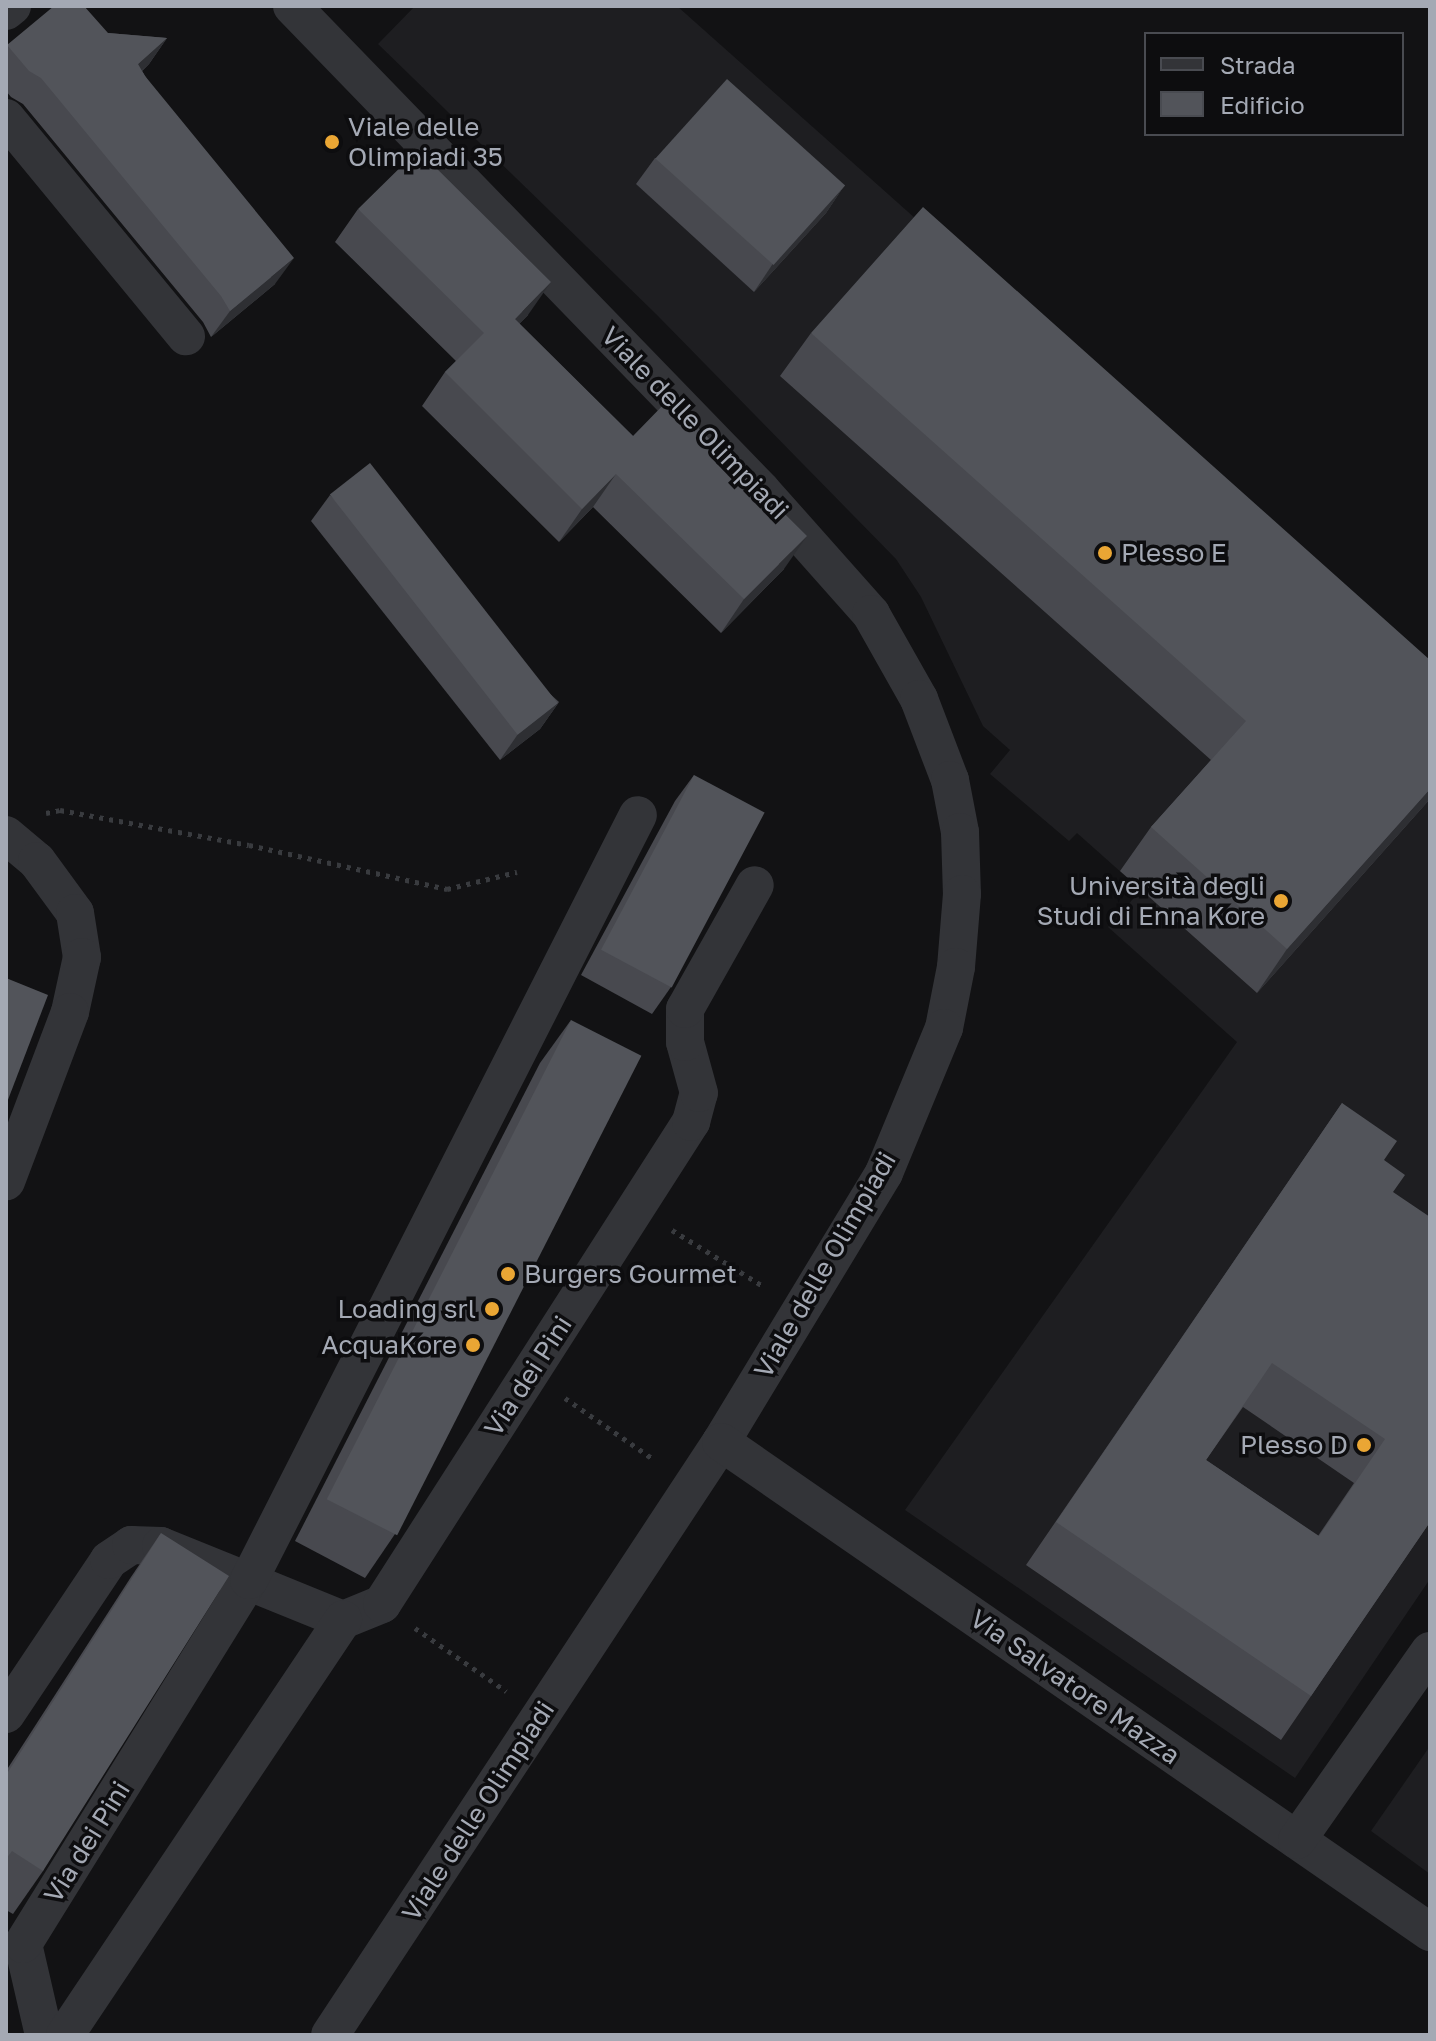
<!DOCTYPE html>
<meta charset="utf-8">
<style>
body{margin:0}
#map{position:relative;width:1436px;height:2041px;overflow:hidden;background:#121214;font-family:"Golos Text",sans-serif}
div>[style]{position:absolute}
.built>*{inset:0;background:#1e1e21}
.path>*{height:5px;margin-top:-2.5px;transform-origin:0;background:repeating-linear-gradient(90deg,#393b3f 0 4px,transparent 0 10px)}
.street>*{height:38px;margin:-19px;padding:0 19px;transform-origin:19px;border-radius:19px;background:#333438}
.wall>*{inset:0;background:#48494f}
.shaded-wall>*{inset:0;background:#2e2f33}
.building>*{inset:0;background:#52545a;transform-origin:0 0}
.dots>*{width:22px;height:22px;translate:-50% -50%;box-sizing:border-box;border:4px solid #0d0d0f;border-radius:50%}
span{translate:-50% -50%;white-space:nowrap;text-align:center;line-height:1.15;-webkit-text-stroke:7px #0d0d0f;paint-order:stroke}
.poi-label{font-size:26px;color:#a4a9b4}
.left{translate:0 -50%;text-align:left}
.right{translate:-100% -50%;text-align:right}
.street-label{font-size:26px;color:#a4a9b4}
.frame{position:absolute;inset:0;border:8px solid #a4a9b4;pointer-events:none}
.legend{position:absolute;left:1144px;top:32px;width:260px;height:104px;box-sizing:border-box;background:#0d0d0f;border:2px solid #494b51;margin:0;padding:10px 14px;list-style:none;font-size:24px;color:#a4a9b4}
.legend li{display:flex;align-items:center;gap:16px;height:40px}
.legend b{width:40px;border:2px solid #494b51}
</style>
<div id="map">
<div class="built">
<i style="clip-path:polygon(415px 6px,677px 6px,1430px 677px,1430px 1579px,1295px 1778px,905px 1510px,1237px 1042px,1108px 927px,1141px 890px,1077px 833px,1069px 841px,990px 774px,1010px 750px,983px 726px,921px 597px,896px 559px,656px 314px,378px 44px)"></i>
<i style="clip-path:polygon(1430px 1746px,1430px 1874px,1371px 1831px)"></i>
</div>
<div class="path">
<i style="left:46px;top:813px;width:14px;rotate:-12deg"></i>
<i style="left:60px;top:810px;width:192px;rotate:10.5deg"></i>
<i style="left:249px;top:845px;width:203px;rotate:12.5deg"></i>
<i style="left:447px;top:889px;width:72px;rotate:-13.7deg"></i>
<i style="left:672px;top:1230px;width:107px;rotate:31.6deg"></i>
<i style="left:565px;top:1398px;width:107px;rotate:34.7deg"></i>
<i style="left:415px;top:1628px;width:111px;rotate:34.7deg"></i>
</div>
<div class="street">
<i style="left:292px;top:6px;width:674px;rotate:45.9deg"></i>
<i style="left:761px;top:490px;width:166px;rotate:48.4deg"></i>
<i style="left:871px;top:614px;width:98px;rotate:60.5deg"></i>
<i style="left:919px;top:699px;width:87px;rotate:69.1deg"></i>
<i style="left:950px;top:780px;width:53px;rotate:79.1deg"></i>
<i style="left:960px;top:832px;width:62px;rotate:88.2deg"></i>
<i style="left:962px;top:894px;width:73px;rotate:94.7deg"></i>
<i style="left:956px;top:967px;width:62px;rotate:101.1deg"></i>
<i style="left:944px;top:1028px;width:157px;rotate:112.5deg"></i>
<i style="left:884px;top:1173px;width:315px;rotate:121.2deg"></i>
<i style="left:721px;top:1442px;width:710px;rotate:123.4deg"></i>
<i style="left:6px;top:11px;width:8px;rotate:-40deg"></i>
<i style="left:6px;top:118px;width:283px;rotate:50.5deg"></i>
<i style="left:6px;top:835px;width:40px;rotate:40deg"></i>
<i style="left:37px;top:861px;width:64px;rotate:53.8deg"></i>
<i style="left:75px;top:913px;width:45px;rotate:81deg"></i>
<i style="left:82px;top:957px;width:56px;rotate:102.3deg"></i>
<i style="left:70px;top:1012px;width:181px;rotate:110.7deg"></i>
<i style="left:721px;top:1442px;width:862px;rotate:34.65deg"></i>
<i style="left:6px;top:1714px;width:185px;rotate:-56.2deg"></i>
<i style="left:109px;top:1560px;width:27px;rotate:-34deg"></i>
<i style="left:131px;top:1545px;width:30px;rotate:2deg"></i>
<i style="left:161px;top:1546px;width:196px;rotate:22.1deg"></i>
<i style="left:343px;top:1620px;width:42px;rotate:-22.3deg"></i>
<i style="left:382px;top:1604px;width:573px;rotate:-57.34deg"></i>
<i style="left:691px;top:1122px;width:30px;rotate:-75deg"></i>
<i style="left:699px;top:1093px;width:53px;rotate:-105.4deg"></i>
<i style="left:685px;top:1042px;width:33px;rotate:-90deg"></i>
<i style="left:685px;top:1009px;width:142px;rotate:-60.6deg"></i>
<i style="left:1297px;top:1840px;width:231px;rotate:-54.9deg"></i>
<i style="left:44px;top:2035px;width:93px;rotate:-103deg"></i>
<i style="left:23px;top:1944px;width:428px;rotate:-58.2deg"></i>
<i style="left:249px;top:1580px;width:858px;rotate:-63.05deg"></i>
<i style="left:65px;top:2035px;width:500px;rotate:-56.2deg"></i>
</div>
<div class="wall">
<i style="clip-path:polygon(108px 33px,167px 38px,149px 64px,142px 71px,275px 284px,211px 337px,203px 322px,23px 104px,11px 97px,6px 91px,6px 47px,7px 45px)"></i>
<i style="clip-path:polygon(655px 158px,844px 186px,826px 213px,754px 292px,636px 184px)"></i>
<i style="clip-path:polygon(358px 209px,528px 315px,519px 324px,633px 436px,784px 569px,721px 633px,593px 507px,559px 542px,422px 406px,445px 372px,456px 361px,335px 242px)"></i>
<i style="clip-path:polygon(811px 333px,1430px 660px,1430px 799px,1257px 993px,1120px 871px,1151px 827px,1211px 760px,780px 376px)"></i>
<i style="clip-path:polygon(330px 495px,559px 702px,540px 729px,500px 760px,311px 521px)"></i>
<i style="clip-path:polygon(694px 775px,671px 987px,652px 1014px,581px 975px,675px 801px)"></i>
<i style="clip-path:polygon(571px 1020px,395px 1534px,365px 1578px,295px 1541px,540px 1063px)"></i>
<i style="clip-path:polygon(evenodd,1342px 1103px,1384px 1160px,1393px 1192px,1430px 1522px,1281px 1740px,1026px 1565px,1342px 1103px,1243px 1407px,1354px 1483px,1318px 1536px,1206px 1460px,1243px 1407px)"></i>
<i style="clip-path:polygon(161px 1533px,43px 1871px,13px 1914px,6px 1910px,6px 1771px,131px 1577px)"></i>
</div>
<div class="shaded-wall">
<i style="clip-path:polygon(167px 38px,149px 64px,120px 90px,138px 64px)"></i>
<i style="clip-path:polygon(844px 186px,826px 213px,754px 292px,772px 265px)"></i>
<i style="clip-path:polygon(294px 258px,275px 284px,211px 337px,230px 311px)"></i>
<i style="clip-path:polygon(551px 282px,528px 315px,492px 352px,515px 319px)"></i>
<i style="clip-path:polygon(616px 474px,593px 507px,559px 542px,582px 509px)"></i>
<i style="clip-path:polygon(807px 536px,784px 569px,721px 633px,744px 599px)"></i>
<i style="clip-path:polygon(559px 702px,540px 729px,500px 760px,518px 734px)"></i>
<i style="clip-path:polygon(1430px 789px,1430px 799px,1257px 993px,1287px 949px)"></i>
</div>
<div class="building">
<i style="clip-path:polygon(54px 6px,84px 6px,108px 33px,167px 38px,138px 64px,145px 76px,294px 258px,230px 311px,221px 296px,41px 78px,29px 71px,7px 45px)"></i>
<i style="left:727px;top:79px;width:159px;height:107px;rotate:42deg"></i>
<i style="clip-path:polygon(418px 150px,551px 282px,515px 319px,633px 436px,669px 399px,807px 536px,744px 599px,616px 474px,582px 509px,445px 372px,484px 333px,358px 209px)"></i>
<i style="clip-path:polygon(923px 207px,1430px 660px,1430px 789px,1287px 949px,1151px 827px,1246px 721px,811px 333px)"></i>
<i style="left:370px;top:463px;width:305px;height:51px;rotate:52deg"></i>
<i style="left:694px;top:775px;width:80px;height:198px;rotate:28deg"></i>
<i style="clip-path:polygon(6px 978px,48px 995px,6px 1105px)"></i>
<i style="left:571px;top:1020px;width:79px;height:538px;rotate:27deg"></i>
<i style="clip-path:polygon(evenodd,1342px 1103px,1397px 1141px,1384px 1160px,1405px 1175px,1393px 1192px,1430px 1217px,1430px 1522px,1311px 1696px,1056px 1522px,1342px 1103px,1272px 1363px,1385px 1439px,1319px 1536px,1206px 1460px,1272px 1363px)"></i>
<i style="clip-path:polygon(161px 1533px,229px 1576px,43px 1871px,12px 1851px,6px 1859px,6px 1775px)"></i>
</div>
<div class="dots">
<i style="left:332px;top:142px;background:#eaa634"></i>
<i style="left:1105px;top:553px;background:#eaa634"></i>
<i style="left:1281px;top:901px;background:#eaa634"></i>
<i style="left:508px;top:1274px;background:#eaa634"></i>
<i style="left:492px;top:1309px;background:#eaa634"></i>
<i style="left:473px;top:1345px;background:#eaa634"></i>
<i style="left:1364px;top:1445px;background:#eaa634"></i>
</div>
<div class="poi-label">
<span class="left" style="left:348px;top:142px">Viale delle<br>Olimpiadi 35</span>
<span class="left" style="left:1121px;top:553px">Plesso E</span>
<span class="right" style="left:1265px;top:901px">Università degli<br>Studi di Enna Kore</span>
<span class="left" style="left:524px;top:1274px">Burgers Gourmet</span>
<span class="right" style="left:476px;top:1309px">Loading srl</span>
<span class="right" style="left:457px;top:1345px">AcquaKore</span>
<span class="right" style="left:1348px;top:1445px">Plesso D</span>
</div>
<div class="street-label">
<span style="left:695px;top:423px;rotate:46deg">Viale delle Olimpiadi</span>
<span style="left:825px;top:1265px;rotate:-60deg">Viale delle Olimpiadi</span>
<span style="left:528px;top:1376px;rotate:-57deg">Via dei Pini</span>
<span style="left:1075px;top:1687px;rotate:35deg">Via Salvatore Mazza</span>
<span style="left:478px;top:1811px;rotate:-57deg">Viale delle Olimpiadi</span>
<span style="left:87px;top:1842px;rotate:-58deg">Via dei Pini</span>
</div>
<div class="frame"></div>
<ul class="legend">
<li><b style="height:10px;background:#333438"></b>Strada</li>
<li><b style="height:22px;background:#52545a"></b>Edificio</li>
</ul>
</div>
